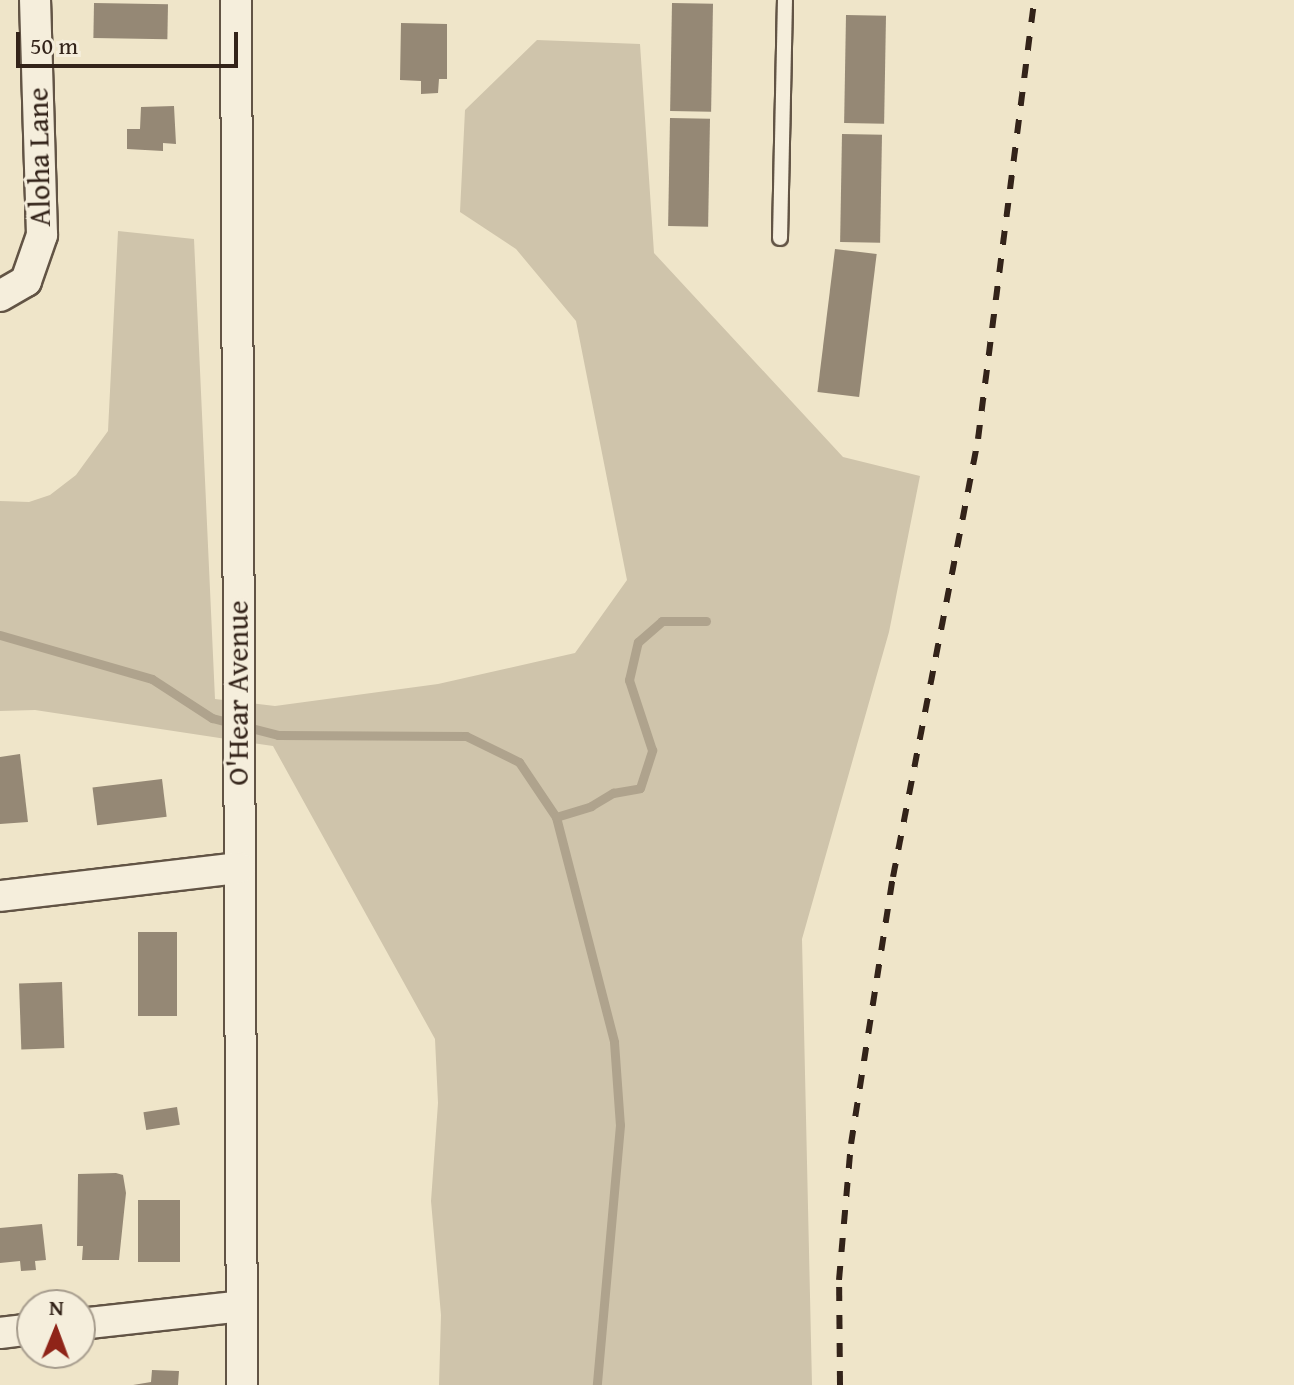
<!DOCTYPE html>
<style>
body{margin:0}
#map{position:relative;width:1294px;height:1385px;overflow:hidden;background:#efe5c9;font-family:"Gentium Book Plus",serif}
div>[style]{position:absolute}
.green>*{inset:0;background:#cfc4ab}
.stream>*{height:9px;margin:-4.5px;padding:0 4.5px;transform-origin:4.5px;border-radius:4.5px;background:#afa38d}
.building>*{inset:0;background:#958875;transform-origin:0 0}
.roads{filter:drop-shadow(2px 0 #625445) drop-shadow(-2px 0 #625445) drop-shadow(0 2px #625445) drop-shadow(0 -2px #625445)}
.lane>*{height:14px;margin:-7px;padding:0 7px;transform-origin:7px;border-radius:7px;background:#f5eedc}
.street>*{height:30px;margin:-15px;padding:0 15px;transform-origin:15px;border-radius:15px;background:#f5eedc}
.rail>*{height:6px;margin-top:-3px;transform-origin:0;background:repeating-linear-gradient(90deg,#332319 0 14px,transparent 0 28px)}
span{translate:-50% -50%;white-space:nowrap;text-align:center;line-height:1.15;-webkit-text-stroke:6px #f5eedc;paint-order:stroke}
.street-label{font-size:30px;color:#332319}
.north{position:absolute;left:16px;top:1289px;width:80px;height:80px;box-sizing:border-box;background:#f5eedc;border:2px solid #a79d8e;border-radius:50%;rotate:1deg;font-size:22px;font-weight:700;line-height:32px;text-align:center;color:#332319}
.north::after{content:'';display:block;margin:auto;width:28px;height:36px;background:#8f2418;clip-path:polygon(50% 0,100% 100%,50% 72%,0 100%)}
.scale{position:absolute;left:16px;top:32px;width:222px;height:36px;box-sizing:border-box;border:4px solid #332319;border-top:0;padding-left:10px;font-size:24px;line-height:28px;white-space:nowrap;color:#332319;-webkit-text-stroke:6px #f5eedc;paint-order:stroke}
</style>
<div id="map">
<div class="green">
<i style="clip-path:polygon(537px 40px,640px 44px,654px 253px,843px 457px,920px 476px,889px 632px,802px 939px,812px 1385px,439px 1385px,441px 1315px,431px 1201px,438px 1103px,435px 1039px,273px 746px,35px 710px,0 711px,0 501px,29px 502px,50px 495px,76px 475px,108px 431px,118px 231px,194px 239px,215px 699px,275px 706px,438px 684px,575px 653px,627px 580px,576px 321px,516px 249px,460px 212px,465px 110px)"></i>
</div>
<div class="stream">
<i style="left:0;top:635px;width:158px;rotate:16.1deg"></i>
<i style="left:152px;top:679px;width:72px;rotate:33deg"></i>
<i style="left:212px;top:718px;width:68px;rotate:14.4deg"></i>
<i style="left:278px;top:735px;width:188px;rotate:0.3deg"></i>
<i style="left:466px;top:736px;width:59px;rotate:26.1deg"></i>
<i style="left:519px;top:762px;width:66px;rotate:56.1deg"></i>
<i style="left:556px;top:817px;width:232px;rotate:75.5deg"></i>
<i style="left:614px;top:1042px;width:83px;rotate:85.9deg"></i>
<i style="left:620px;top:1125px;width:261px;rotate:95.1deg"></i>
<i style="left:556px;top:817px;width:37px;rotate:-17deg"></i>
<i style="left:591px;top:806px;width:26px;rotate:-31deg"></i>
<i style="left:613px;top:793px;width:27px;rotate:-10deg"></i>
<i style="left:640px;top:788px;width:40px;rotate:-72deg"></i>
<i style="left:652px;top:750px;width:74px;rotate:-108.2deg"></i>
<i style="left:629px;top:680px;width:39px;rotate:-77deg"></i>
<i style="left:638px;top:642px;width:32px;rotate:-41deg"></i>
<i style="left:662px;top:621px;width:44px"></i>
</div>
<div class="building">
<i style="left:94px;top:3px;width:74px;height:35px;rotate:1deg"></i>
<i style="left:672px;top:3px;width:41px;height:108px;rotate:1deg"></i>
<i style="left:846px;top:15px;width:40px;height:108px;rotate:1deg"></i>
<i style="clip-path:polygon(401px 23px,447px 24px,447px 79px,439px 79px,438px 93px,421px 94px,421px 81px,400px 80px)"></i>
<i style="clip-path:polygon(174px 106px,176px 144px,163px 143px,163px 151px,127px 149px,127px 129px,140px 129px,141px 107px)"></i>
<i style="left:670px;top:118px;width:40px;height:108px;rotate:1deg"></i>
<i style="left:842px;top:134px;width:40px;height:108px;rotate:1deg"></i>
<i style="left:835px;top:249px;width:42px;height:144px;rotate:7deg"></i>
<i style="clip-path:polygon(20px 754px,28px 822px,0 824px,0 757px)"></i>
<i style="left:162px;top:779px;width:38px;height:70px;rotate:83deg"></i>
<i style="left:138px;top:932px;width:39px;height:84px"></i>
<i style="left:62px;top:982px;width:66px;height:43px;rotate:88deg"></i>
<i style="left:177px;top:1107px;width:18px;height:34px;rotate:81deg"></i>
<i style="clip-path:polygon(116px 1173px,123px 1175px,126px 1193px,119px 1260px,82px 1260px,83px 1246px,77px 1246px,78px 1174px)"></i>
<i style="left:180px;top:1200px;width:62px;height:42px;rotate:90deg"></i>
<i style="clip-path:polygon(42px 1224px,46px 1260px,35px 1261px,36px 1270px,21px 1271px,20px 1261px,0 1263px,0 1228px)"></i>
<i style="clip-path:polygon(152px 1370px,179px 1371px,178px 1385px,133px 1385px,151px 1382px)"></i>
</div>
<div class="roads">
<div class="lane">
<i style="left:780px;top:238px;width:238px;rotate:-88.8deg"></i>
</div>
<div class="street">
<i style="left:236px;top:0;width:1385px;rotate:89.75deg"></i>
<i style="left:0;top:296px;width:30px;rotate:-30deg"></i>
<i style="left:26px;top:281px;width:49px;rotate:-70.8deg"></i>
<i style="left:42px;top:235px;width:235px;rotate:-91.7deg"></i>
<i style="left:0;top:896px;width:241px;rotate:-6.7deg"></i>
<i style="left:80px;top:1324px;width:163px;rotate:-6.3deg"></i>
<i style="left:0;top:1333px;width:32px;rotate:-7deg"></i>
</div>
</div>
<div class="rail">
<i style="left:840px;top:1385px;width:105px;rotate:-90.5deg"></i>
<i style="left:839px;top:1280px;width:137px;rotate:-85deg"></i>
<i style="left:851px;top:1144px;width:270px;rotate:-81.1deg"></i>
<i style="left:893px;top:877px;width:446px;rotate:-79deg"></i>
<i style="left:978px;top:439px;width:443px;rotate:-82.7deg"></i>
</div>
<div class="street-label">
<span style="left:38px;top:157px;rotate:-91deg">Aloha Lane</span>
<span style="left:237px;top:693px;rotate:-90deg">O'Hear Avenue</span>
</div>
<div class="north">N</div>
<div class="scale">50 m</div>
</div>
